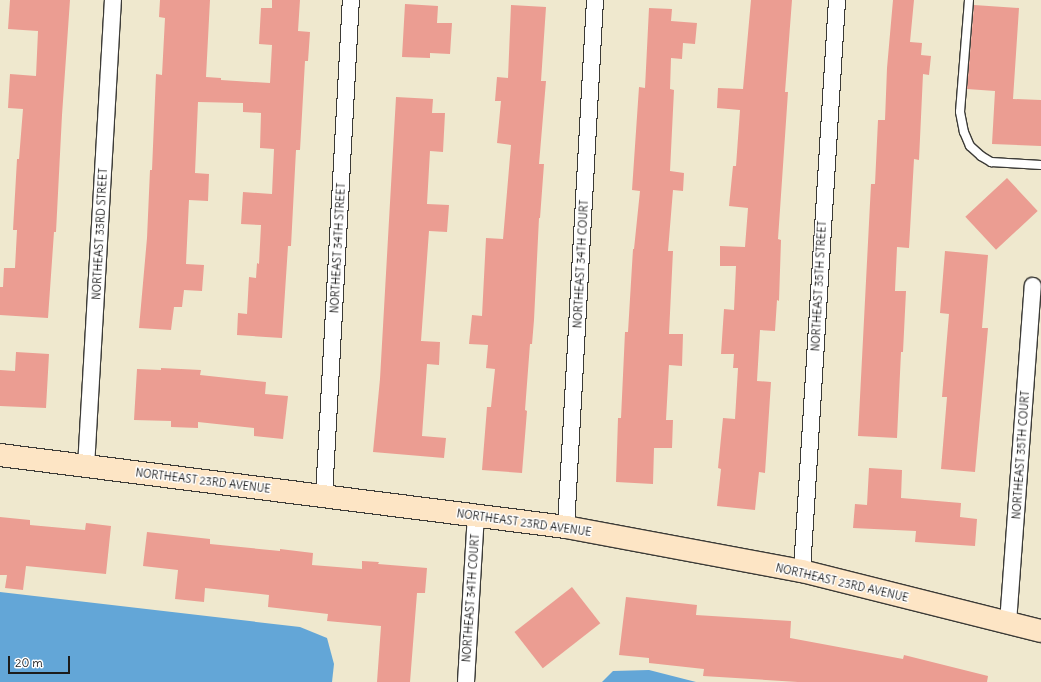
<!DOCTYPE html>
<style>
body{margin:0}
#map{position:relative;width:1041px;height:682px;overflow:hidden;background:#efe8ce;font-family:Delius,sans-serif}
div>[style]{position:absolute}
.water>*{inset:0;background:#63a6d7}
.building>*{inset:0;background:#eb9d92;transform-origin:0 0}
.roads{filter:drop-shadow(1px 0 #3c3b37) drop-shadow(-1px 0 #3c3b37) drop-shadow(0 1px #3c3b37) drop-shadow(0 -1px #3c3b37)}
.lane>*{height:8px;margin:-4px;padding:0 4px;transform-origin:4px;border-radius:4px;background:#fff}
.street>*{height:16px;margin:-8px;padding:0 8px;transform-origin:8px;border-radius:8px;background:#fff}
.secondary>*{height:22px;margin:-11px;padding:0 11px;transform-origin:11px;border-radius:11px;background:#fde5c5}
span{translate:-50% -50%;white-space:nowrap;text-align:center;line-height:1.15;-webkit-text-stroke:3px #fff;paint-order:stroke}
.street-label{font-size:11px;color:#1c1c1c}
.scale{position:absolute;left:8px;top:656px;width:62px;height:18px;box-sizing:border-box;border:2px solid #1c1c1c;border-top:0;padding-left:5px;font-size:12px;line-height:14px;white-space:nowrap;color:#1c1c1c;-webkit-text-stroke:3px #fff;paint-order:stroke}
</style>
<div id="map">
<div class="water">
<i style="clip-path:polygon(0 592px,300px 627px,327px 638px,334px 664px,332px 682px,0 682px)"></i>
<i style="clip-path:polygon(649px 670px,696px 682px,602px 682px,613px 671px)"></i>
</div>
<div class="building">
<i style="clip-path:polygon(10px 0,70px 0,62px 115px,56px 232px,54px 232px,48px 318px,0 315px,0 287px,3px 287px,4px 268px,15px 268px,17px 230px,13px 230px,17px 159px,19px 159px,23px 109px,8px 108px,10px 74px,36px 76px,38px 31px,8px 29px)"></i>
<i style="clip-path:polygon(160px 0,210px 0,206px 77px,221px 78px,221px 80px,270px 83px,272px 45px,259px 44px,261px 8px,272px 8px,272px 0,300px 0,298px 31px,310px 32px,308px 61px,305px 61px,300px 150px,296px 150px,291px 246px,288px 246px,282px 338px,237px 335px,238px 313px,247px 314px,249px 277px,256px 278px,257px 263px,259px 264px,261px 225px,241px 224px,243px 192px,272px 194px,274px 149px,260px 148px,261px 113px,243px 112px,243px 103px,198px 102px,195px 173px,209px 174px,208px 201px,189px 200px,186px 264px,204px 265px,202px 291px,184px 290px,182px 307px,174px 307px,171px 330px,139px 328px,147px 238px,150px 170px,152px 170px,156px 74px,162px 75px,165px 18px,159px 17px)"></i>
<i style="clip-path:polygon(751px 0,792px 0,785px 92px,788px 92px,778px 239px,781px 240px,779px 301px,777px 300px,775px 331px,760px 330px,757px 381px,771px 382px,765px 473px,759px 472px,755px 510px,717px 506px,721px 469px,718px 468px,723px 418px,735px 419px,738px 368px,733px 368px,734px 354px,721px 354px,724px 309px,734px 310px,736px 266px,720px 266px,720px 246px,745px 247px,748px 208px,729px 206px,733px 166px,736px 166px,740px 110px,717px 108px,718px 88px,743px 89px)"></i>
<i style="clip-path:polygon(893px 0,914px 0,910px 42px,922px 43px,921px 55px,931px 56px,929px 75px,923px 74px,919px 160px,914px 159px,909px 248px,897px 247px,895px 291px,906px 291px,903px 352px,901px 352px,897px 438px,858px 436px,871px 184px,875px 184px,878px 120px,885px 120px,887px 68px)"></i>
<i style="clip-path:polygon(405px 4px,438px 6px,437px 23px,452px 23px,450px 54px,430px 53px,430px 58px,402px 57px)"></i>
<i style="clip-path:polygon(511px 5px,546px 7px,541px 81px,546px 81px,539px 164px,544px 164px,540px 218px,539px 218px,534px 320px,532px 344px,530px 344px,525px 410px,527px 411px,522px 473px,482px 470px,487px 407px,491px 407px,495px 369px,486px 368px,488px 345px,469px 344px,472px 315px,482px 316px,486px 238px,503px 239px,511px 145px,497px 143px,501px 101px,495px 101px,497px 77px,508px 78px)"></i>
<i style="clip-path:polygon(974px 5px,1019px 8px,1013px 99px,1041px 100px,1041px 146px,992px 144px,995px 91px,967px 89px)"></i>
<i style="clip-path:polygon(649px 8px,672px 9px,671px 21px,697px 23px,695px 44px,683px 43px,682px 59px,671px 58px,670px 89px,674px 90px,670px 171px,684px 173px,683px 191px,673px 190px,668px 251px,673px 251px,669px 334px,683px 334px,682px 366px,669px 365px,666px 420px,673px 420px,672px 448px,654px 448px,653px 484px,616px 482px,618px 418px,621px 418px,625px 332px,628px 332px,633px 249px,634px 249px,640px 191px,632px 190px,639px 87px,645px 88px)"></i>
<i style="clip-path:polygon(396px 97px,433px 99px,432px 113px,445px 113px,443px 152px,430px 151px,427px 204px,449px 205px,447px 232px,429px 231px,421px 341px,440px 342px,439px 365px,427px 364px,422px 436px,446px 438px,444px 458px,373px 452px,380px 379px)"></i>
<i style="left:1007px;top:178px;width:45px;height:57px;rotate:47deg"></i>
<i style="clip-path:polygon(945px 251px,988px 255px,982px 328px,988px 328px,975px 472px,941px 469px,947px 397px,942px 397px,949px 314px,940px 313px)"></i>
<i style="clip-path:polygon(16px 352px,49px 354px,46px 408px,0 406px,0 370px,15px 371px)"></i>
<i style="clip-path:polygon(161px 368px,201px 370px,200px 375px,266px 382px,265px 394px,288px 396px,283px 439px,254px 436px,254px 428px,198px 422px,198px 428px,171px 427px,171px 421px,134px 420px,137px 369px,161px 370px)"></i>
<i style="clip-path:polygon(869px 468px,902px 470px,901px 498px,961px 503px,960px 517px,977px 519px,975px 546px,915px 542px,916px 531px,853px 528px,855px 504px,867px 505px)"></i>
<i style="clip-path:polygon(0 517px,30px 520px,30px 525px,85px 530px,86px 523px,111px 526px,106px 574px,26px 566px,23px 590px,5px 588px,7px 575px,0 575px)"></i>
<i style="clip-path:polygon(147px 532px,210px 539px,210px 544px,280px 551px,280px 549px,313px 553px,312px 565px,362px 569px,362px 561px,379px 562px,378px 564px,427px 568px,425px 593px,417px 593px,410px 682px,377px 682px,381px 626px,327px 621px,328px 614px,268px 607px,269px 595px,205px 588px,204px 602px,175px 599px,178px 570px,143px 566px)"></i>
<i style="left:572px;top:587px;width:46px;height:73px;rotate:52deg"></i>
<i style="clip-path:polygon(626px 597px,697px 605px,696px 615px,791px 621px,790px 638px,903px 659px,904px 655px,988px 676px,987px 682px,798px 682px,703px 676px,704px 669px,649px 663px,649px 658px,619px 655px)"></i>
</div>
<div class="roads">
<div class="lane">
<i style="left:969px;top:0;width:112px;rotate:94.6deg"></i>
<i style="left:960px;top:112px;width:20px;rotate:79deg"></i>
<i style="left:964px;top:132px;width:15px;rotate:67deg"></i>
<i style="left:970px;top:146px;width:15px;rotate:42deg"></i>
<i style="left:981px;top:156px;width:12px;rotate:31deg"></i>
<i style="left:991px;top:162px;width:50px;rotate:3.4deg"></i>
</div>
<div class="street">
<i style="left:86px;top:467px;width:468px;rotate:-86.7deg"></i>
<i style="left:324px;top:496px;width:497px;rotate:-86.9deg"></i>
<i style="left:566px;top:527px;width:528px;rotate:-86.85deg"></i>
<i style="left:802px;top:571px;width:572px;rotate:-86.49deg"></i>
<i style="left:1008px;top:623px;width:338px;rotate:-85.8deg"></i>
<i style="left:466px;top:682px;width:167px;rotate:-86.6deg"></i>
</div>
<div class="secondary">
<i style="left:0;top:455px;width:571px;rotate:7.25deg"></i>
<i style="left:566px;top:527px;width:240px;rotate:10.6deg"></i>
<i style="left:802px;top:571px;width:246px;rotate:14.1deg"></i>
</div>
</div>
<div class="street-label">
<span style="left:100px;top:234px;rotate:-87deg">NORTHEAST 33RD STREET</span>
<span style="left:338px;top:248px;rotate:-87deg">NORTHEAST 34TH STREET</span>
<span style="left:581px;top:264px;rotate:-87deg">NORTHEAST 34TH COURT</span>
<span style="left:819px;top:286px;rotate:-87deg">NORTHEAST 35TH STREET</span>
<span style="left:1021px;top:455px;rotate:-86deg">NORTHEAST 35TH COURT</span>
<span style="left:203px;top:481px;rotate:7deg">NORTHEAST 23RD AVENUE</span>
<span style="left:524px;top:523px;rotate:8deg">NORTHEAST 23RD AVENUE</span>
<span style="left:842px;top:583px;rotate:13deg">NORTHEAST 23RD AVENUE</span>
<span style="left:471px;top:598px;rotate:-86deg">NORTHEAST 34TH COURT</span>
</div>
<div class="scale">20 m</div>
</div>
